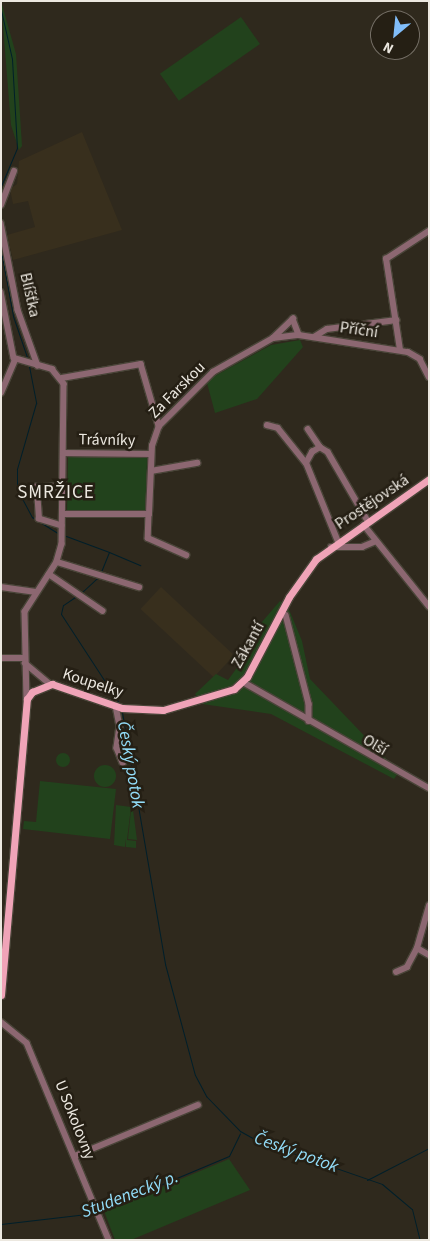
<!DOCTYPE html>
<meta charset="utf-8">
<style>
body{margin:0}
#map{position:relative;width:430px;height:1241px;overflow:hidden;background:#2f291d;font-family:"Source Sans 3",sans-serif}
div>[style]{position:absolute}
.built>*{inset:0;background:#382f1d;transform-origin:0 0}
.green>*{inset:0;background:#22421c;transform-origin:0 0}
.round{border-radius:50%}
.stream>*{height:1px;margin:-0.5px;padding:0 0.5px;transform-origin:0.5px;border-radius:0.5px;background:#001f2a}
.roads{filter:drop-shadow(1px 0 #494438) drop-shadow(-1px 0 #494438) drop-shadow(0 1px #494438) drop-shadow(0 -1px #494438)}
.minor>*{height:5.5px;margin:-2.75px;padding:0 2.75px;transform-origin:2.75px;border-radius:2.75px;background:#8c6771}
.major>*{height:7px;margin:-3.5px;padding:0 3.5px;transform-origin:3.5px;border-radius:3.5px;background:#f0a4b8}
span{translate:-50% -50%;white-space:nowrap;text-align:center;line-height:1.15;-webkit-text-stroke:5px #251f14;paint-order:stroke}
.street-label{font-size:16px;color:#ece8e0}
.water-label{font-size:18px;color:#92dcf8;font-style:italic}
.quarter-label{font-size:19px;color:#ece8e0;letter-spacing:1px}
.frame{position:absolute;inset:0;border:2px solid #ece8e0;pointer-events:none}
.north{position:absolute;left:370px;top:10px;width:50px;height:50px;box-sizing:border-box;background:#251f14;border:1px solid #756f66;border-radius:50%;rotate:208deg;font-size:14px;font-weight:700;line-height:20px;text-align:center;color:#ece8e0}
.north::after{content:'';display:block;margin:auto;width:18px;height:22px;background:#80bdfa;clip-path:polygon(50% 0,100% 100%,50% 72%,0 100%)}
</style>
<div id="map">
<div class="built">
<i style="clip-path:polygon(82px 132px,122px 230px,13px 260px,7px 235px,35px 227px,28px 201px,13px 204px,10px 189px,17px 184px,19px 161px)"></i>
<i style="left:161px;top:587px;width:100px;height:30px;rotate:43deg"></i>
</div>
<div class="green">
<i style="clip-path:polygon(1px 1px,16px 54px,22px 146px,19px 150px,11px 125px)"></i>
<i style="left:241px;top:17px;width:33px;height:99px;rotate:55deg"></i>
<i style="clip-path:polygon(300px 340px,303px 347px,257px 399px,215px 413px,207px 383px,211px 378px,271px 345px)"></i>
<i style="left:68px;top:456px;width:79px;height:54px;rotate:1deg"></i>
<i style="clip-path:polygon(280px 601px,288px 607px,302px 641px,310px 679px,399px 772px,394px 779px,271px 714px,202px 704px,195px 694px,216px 674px,228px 680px,239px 665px,230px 659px)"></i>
<i class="round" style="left:56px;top:753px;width:14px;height:14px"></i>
<i class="round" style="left:94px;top:765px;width:22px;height:22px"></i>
<i style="clip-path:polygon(40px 781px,116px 789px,110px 839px,23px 829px,24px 821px,36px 822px)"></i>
<i style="clip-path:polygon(116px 805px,131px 807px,127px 840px,136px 841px,136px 848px,126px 847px,126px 839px,125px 847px,114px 845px)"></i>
<i style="clip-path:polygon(131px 810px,133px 810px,137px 840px,128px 839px)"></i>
<i style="clip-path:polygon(229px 1159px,250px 1190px,131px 1240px,115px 1240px,104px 1211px)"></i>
</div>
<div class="stream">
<i style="left:1px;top:10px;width:50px;rotate:77.3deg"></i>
<i style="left:12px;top:59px;width:89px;rotate:86.8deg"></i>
<i style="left:17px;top:148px;width:41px;rotate:112.8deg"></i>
<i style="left:1px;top:251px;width:66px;rotate:79.5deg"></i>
<i style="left:13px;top:316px;width:46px;rotate:71.2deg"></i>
<i style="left:29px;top:366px;width:38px;rotate:79deg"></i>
<i style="left:36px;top:403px;width:69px;rotate:106.1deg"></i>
<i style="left:17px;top:469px;width:20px;rotate:90deg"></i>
<i style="left:17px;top:489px;width:32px;rotate:62deg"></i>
<i style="left:32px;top:517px;width:32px;rotate:32deg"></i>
<i style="left:66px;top:536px;width:46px;rotate:20.4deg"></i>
<i style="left:109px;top:552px;width:24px;rotate:112deg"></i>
<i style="left:109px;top:552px;width:34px;rotate:23deg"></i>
<i style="left:81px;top:593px;width:23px;rotate:-43deg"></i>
<i style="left:78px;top:595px;width:18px;rotate:146deg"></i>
<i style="left:63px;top:605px;width:9px;rotate:103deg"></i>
<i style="left:61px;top:614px;width:106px;rotate:56.9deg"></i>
<i style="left:122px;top:712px;width:256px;rotate:80.3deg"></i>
<i style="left:165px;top:964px;width:115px;rotate:74.9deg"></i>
<i style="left:195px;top:1075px;width:24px;rotate:62deg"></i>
<i style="left:206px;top:1096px;width:49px;rotate:45.8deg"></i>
<i style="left:240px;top:1131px;width:21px;rotate:29deg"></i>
<i style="left:258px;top:1141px;width:131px;rotate:19.1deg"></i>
<i style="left:382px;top:1184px;width:39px;rotate:40deg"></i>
<i style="left:412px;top:1209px;width:32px;rotate:76deg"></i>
<i style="left:367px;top:1180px;width:70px;rotate:-27.3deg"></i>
<i style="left:98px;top:1211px;width:142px;rotate:-22.8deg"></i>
<i style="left:229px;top:1156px;width:25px;rotate:-64deg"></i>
<i style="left:1px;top:1224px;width:95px;rotate:-6.7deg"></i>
</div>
<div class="roads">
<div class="minor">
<i style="left:1px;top:205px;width:36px;rotate:-69deg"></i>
<i style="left:1px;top:223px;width:89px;rotate:78.9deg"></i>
<i style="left:18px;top:310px;width:59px;rotate:70.3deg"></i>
<i style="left:1px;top:292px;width:67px;rotate:78.9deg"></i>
<i style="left:14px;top:358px;width:40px;rotate:16deg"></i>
<i style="left:52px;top:369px;width:19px;rotate:51deg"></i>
<i style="left:64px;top:384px;width:160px;rotate:90.7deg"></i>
<i style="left:62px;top:544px;width:19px;rotate:106deg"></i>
<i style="left:57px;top:562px;width:59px;rotate:122.6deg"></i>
<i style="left:25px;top:612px;width:87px;rotate:88.7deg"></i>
<i style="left:314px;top:337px;width:15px;rotate:-32deg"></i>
<i style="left:327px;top:329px;width:70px;rotate:-7.4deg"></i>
<i style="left:273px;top:338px;width:28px;rotate:-44deg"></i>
<i style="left:293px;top:319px;width:17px;rotate:69deg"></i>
<i style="left:400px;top:350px;width:92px;rotate:-98.7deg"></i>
<i style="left:386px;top:259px;width:51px;rotate:-33.1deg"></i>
<i style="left:62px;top:378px;width:80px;rotate:-10deg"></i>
<i style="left:141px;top:364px;width:65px;rotate:73.8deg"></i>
<i style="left:1px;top:393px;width:36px;rotate:-67deg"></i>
<i style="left:267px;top:425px;width:11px;rotate:15deg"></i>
<i style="left:278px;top:428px;width:45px;rotate:51.3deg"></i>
<i style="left:308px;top:429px;width:22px;rotate:56deg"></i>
<i style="left:63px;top:453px;width:88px;rotate:0.7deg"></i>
<i style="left:151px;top:471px;width:47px;rotate:-9.9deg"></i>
<i style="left:63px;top:514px;width:86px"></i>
<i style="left:149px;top:514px;width:68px;rotate:-87.5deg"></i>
<i style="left:152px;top:446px;width:21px;rotate:-71deg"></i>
<i style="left:159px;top:426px;width:76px;rotate:-45deg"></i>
<i style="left:213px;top:372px;width:69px;rotate:-29.5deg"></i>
<i style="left:273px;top:338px;width:26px;rotate:-7deg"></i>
<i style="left:299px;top:335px;width:110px;rotate:8.9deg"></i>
<i style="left:408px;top:352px;width:14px;rotate:30deg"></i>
<i style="left:420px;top:359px;width:20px;rotate:63deg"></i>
<i style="left:149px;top:514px;width:24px;rotate:92deg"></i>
<i style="left:148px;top:538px;width:42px;rotate:24.1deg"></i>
<i style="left:364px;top:525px;width:104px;rotate:51.3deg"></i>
<i style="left:62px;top:526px;width:24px;rotate:-163deg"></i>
<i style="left:39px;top:519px;width:32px;rotate:-94deg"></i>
<i style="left:37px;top:487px;width:26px;rotate:-2deg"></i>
<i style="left:338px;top:542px;width:85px;rotate:-112.1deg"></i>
<i style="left:306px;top:463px;width:13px;rotate:-61deg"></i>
<i style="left:312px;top:452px;width:9px;rotate:-32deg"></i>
<i style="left:320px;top:447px;width:9px;rotate:32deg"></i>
<i style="left:328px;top:452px;width:80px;rotate:59.9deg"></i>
<i style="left:331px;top:547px;width:31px"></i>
<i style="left:362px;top:547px;width:15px;rotate:-23deg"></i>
<i style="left:57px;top:562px;width:86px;rotate:17deg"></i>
<i style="left:49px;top:574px;width:65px;rotate:34.4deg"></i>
<i style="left:1px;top:587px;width:35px;rotate:8deg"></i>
<i style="left:286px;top:615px;width:92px;rotate:75.5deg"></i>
<i style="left:309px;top:704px;width:17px;rotate:90deg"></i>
<i style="left:1px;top:658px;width:23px"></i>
<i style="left:25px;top:663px;width:33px;rotate:40deg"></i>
<i style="left:243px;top:682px;width:214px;rotate:29.7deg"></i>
<i style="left:116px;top:706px;width:20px;rotate:79deg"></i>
<i style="left:120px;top:726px;width:22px;rotate:98deg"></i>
<i style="left:117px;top:748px;width:16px;rotate:68deg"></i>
<i style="left:417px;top:948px;width:14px;rotate:30deg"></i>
<i style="left:396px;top:972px;width:12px;rotate:-24deg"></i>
<i style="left:407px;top:967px;width:21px;rotate:-62deg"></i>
<i style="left:417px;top:948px;width:44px;rotate:-74.1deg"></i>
<i style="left:1px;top:1022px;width:33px;rotate:39deg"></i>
<i style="left:27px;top:1043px;width:213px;rotate:67.4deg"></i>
<i style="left:75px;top:1156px;width:133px;rotate:-22.5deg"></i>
</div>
<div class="major">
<i style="left:1px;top:995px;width:297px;rotate:-85deg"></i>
<i style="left:27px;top:699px;width:9px;rotate:-54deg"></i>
<i style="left:32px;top:692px;width:22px;rotate:-22deg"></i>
<i style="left:52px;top:684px;width:74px;rotate:18.9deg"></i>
<i style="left:122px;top:708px;width:41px;rotate:2.8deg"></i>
<i style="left:163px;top:710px;width:74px;rotate:-16.5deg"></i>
<i style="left:234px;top:689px;width:18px;rotate:-43deg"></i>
<i style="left:247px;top:677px;width:90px;rotate:-62.3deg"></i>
<i style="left:289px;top:597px;width:47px;rotate:-54.6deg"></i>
<i style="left:316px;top:559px;width:138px;rotate:-35.3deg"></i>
</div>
</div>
<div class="street-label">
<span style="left:30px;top:295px;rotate:77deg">Blíšťka</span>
<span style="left:359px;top:330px;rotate:8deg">Příční</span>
<span style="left:177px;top:390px;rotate:-45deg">Za Farskou</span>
<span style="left:107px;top:440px;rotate:1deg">Trávníky</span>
<span style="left:372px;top:502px;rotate:-34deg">Prostějovská</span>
<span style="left:248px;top:645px;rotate:-61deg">Zákantí</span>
<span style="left:93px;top:683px;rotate:18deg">Koupelky</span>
<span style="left:375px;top:745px;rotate:31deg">Olší</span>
<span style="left:75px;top:1120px;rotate:68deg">U Sokolovny</span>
</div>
<div class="water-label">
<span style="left:130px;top:765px;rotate:80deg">Český potok</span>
<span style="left:296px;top:1153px;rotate:20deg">Český potok</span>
<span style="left:130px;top:1195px;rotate:-21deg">Studenecký p.</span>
</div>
<div class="quarter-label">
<span style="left:56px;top:493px">SMRŽICE</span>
</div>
<div class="frame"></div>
<div class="north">N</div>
</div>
